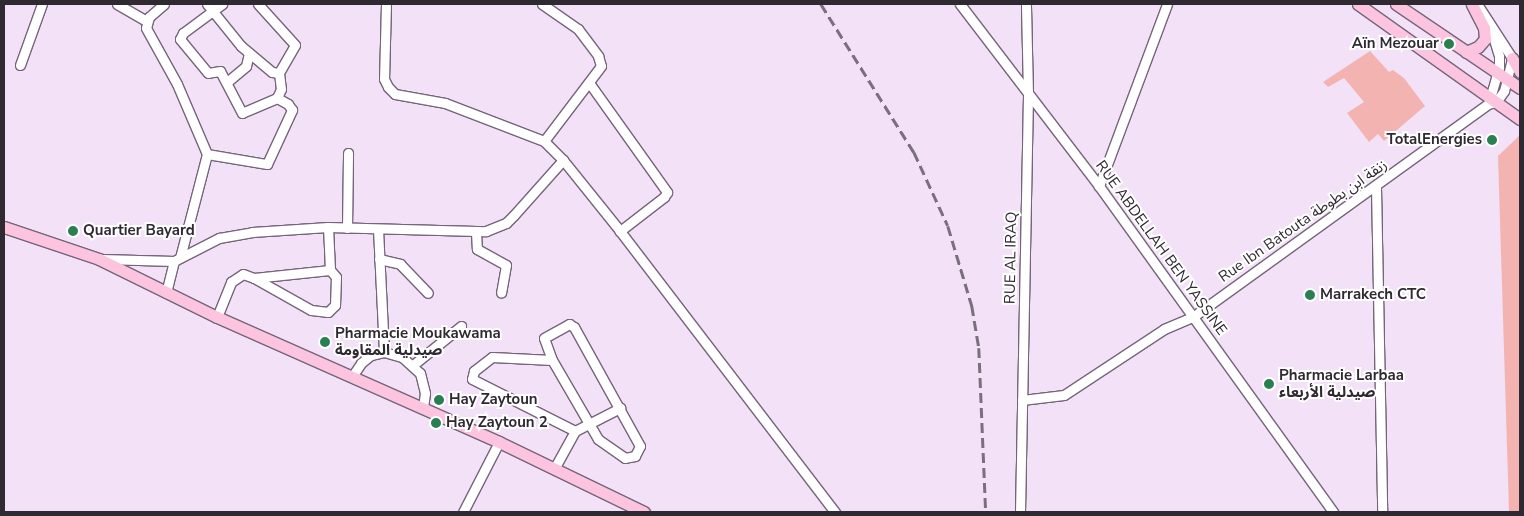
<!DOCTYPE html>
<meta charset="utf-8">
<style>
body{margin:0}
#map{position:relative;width:1524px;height:516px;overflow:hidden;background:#f3e1f8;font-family:"Nunito Sans","Noto Sans Arabic",sans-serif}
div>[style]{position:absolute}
.green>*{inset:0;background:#f3b4b1}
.roads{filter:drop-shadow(1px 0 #746579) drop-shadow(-1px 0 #746579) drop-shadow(0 1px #746579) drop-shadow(0 -1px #746579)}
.minor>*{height:9px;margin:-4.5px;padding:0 4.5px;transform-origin:4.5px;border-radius:4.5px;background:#fff}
.major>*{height:11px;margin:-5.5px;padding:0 5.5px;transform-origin:5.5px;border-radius:5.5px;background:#fcc4df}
.rail>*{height:2.5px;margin-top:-1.25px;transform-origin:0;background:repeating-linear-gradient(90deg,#7a6f7d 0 10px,transparent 0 15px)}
.dots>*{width:14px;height:14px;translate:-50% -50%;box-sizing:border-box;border:2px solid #fff;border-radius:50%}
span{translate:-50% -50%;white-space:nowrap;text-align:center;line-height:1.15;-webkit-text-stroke:4px #fff;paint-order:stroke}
.poi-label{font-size:15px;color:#2f2931;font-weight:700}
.right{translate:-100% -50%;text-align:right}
.left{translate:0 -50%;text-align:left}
.street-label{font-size:15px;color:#2f2931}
.frame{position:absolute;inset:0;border:5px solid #2f2931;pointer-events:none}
</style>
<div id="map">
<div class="green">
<i style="clip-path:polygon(1370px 51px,1389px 72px,1393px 70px,1404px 78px,1425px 106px,1384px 141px,1378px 134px,1369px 142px,1347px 113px,1364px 102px,1344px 78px,1328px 87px,1323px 82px)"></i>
<i style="clip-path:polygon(1520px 135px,1520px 512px,1509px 512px,1498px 156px)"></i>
</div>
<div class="roads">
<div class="minor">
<i style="left:117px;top:4px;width:34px;rotate:30deg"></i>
<i style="left:164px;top:4px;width:20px;rotate:139deg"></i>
<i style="left:149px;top:17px;width:11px;rotate:105deg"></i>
<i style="left:146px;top:28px;width:64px;rotate:61deg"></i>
<i style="left:177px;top:84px;width:76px;rotate:66.8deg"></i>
<i style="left:207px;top:154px;width:107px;rotate:104.6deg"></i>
<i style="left:207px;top:4px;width:54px;rotate:51deg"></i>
<i style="left:241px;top:46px;width:40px;rotate:40deg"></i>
<i style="left:272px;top:72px;width:7px;rotate:8deg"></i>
<i style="left:258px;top:4px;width:55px;rotate:47.9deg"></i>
<i style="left:295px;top:45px;width:32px;rotate:120deg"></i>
<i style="left:279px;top:73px;width:16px;rotate:83deg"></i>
<i style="left:281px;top:89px;width:10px;rotate:114deg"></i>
<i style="left:386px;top:4px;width:75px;rotate:91.5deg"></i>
<i style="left:384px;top:79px;width:9px;rotate:63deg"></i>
<i style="left:388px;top:87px;width:10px;rotate:45deg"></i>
<i style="left:395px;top:94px;width:51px;rotate:10.2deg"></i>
<i style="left:445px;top:103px;width:106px;rotate:21deg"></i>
<i style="left:544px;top:141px;width:27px;rotate:45deg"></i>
<i style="left:563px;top:160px;width:91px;rotate:51.2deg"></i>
<i style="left:620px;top:231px;width:354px;rotate:52.6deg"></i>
<i style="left:542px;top:4px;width:44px;rotate:34.8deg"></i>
<i style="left:578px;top:29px;width:34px;rotate:53deg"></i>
<i style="left:598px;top:56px;width:10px;rotate:73deg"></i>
<i style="left:601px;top:66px;width:94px;rotate:127.2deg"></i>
<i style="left:960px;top:4px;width:229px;rotate:52.6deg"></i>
<i style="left:1099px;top:186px;width:401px;rotate:54.3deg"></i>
<i style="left:20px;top:65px;width:65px;rotate:-70.2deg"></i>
<i style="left:227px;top:82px;width:25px;rotate:-40deg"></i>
<i style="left:246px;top:66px;width:13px;rotate:-77deg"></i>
<i style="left:590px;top:84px;width:133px;rotate:54.5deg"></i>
<i style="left:667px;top:192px;width:6px;rotate:121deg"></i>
<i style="left:664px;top:197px;width:56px;rotate:142.3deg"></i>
<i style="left:1489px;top:102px;width:35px;rotate:-74deg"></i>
<i style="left:1499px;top:68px;width:12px;rotate:-90deg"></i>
<i style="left:1499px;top:56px;width:24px;rotate:-107deg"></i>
<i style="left:207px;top:154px;width:61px;rotate:9.5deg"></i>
<i style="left:267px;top:164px;width:60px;rotate:-65.2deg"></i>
<i style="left:292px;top:110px;width:7px;rotate:-124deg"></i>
<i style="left:288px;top:104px;width:13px;rotate:-151deg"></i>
<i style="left:277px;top:98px;width:38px;rotate:157deg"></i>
<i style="left:242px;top:113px;width:47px;rotate:-117.6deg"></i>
<i style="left:220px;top:71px;width:12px;rotate:171deg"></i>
<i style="left:208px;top:73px;width:44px;rotate:-129.5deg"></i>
<i style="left:180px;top:39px;width:7px;rotate:-63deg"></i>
<i style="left:183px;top:33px;width:49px;rotate:-36.6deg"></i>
<i style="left:1099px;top:186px;width:194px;rotate:-69.5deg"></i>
<i style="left:1376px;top:187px;width:325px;rotate:88.9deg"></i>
<i style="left:328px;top:227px;width:43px;rotate:87.3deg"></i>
<i style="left:347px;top:228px;width:75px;rotate:-89.2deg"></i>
<i style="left:378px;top:229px;width:123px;rotate:87.2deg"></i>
<i style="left:476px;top:232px;width:17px;rotate:87deg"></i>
<i style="left:477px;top:249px;width:33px;rotate:29deg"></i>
<i style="left:506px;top:265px;width:28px;rotate:100deg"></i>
<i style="left:102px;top:259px;width:72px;rotate:1.6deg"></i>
<i style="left:174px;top:261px;width:51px;rotate:-27.1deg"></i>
<i style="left:219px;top:238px;width:34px;rotate:-10deg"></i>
<i style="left:252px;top:232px;width:76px;rotate:-3.8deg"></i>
<i style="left:328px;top:227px;width:158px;rotate:1.5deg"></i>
<i style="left:486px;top:231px;width:22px;rotate:-22deg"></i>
<i style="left:506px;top:223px;width:11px;rotate:-45deg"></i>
<i style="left:514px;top:215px;width:74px;rotate:-48.3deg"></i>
<i style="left:379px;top:259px;width:22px;rotate:13deg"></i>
<i style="left:400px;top:264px;width:40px;rotate:46deg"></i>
<i style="left:166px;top:293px;width:33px;rotate:-76deg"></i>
<i style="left:217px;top:317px;width:38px;rotate:-68deg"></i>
<i style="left:231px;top:282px;width:14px;rotate:-34deg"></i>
<i style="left:243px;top:274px;width:12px;rotate:20deg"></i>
<i style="left:254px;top:278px;width:76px;rotate:-6deg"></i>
<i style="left:330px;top:270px;width:9px;rotate:49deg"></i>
<i style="left:336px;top:277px;width:28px;rotate:92deg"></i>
<i style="left:335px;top:305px;width:10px;rotate:135deg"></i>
<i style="left:328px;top:312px;width:17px;rotate:-173deg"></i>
<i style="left:311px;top:310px;width:65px;rotate:-150.7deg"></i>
<i style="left:569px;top:324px;width:6px;rotate:31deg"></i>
<i style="left:574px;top:327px;width:136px;rotate:61deg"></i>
<i style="left:640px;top:446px;width:11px;rotate:117deg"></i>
<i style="left:635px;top:456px;width:10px;rotate:169deg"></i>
<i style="left:625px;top:458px;width:33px;rotate:-145deg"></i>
<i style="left:598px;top:439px;width:91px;rotate:-120.2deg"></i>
<i style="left:552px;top:360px;width:23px;rotate:-110deg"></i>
<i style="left:544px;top:338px;width:29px;rotate:-29deg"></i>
<i style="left:552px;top:360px;width:60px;rotate:-177.1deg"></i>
<i style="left:492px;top:357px;width:23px;rotate:142deg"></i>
<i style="left:474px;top:371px;width:8px;rotate:104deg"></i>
<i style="left:472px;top:379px;width:115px;rotate:26.8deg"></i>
<i style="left:413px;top:365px;width:62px;rotate:-39.1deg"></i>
<i style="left:353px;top:375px;width:14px;rotate:-56deg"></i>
<i style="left:361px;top:363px;width:13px;rotate:-39deg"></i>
<i style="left:371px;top:355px;width:13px;rotate:-13deg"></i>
<i style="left:384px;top:352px;width:19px;rotate:16deg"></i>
<i style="left:402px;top:357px;width:24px;rotate:42deg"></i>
<i style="left:420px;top:373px;width:21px;rotate:76deg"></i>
<i style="left:425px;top:393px;width:14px;rotate:98deg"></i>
<i style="left:1022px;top:400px;width:42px;rotate:-6.8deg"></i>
<i style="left:1064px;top:395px;width:120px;rotate:-33.4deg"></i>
<i style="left:1164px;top:329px;width:33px;rotate:-23deg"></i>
<i style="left:1194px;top:316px;width:362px;rotate:-35.8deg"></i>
<i style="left:1488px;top:104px;width:8px;rotate:-14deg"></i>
<i style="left:1496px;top:102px;width:14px;rotate:-54deg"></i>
<i style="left:1504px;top:91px;width:34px;rotate:-76deg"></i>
<i style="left:1512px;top:58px;width:64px;rotate:-122.9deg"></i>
<i style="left:554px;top:469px;width:43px;rotate:-61.1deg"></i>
<i style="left:575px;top:431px;width:51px;rotate:-27.1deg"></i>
<i style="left:463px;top:512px;width:79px;rotate:-62.8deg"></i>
<i style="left:1020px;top:512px;width:418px;rotate:-88.9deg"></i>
<i style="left:1028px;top:94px;width:90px;rotate:-91.3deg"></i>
</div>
<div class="major">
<i style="left:1358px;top:4px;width:199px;rotate:35.4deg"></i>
<i style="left:1396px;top:4px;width:150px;rotate:34.1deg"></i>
<i style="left:1466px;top:52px;width:13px;rotate:-23deg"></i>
<i style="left:1478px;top:47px;width:11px;rotate:-49deg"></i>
<i style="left:1485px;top:39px;width:11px;rotate:-95deg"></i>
<i style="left:1484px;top:28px;width:27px;rotate:-117deg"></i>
<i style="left:1512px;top:58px;width:16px;rotate:60deg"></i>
<i style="left:4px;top:227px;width:100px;rotate:18.6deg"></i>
<i style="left:99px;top:259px;width:131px;rotate:26.2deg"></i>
<i style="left:217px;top:317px;width:308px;rotate:23.9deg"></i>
<i style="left:499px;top:442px;width:161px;rotate:25.8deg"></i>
</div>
</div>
<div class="rail">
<i style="left:821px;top:4px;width:175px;rotate:57.9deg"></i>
<i style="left:914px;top:152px;width:81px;rotate:65.3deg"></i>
<i style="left:948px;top:226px;width:84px;rotate:73.3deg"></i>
<i style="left:972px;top:306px;width:43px;rotate:80.5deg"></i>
<i style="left:979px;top:348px;width:164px;rotate:87.6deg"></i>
</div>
<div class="dots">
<i style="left:1449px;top:44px;background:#2a7f52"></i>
<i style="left:1492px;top:140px;background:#2a7f52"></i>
<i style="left:73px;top:231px;background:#2a7f52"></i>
<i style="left:1310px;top:295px;background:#2a7f52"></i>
<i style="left:325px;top:342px;background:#2a7f52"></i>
<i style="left:1269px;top:384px;background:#2a7f52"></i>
<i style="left:439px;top:400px;background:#2a7f52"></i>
<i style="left:436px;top:423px;background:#2a7f52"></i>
</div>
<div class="poi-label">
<span class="right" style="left:1439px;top:44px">Aïn Mezouar</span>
<span class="right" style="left:1482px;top:140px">TotalEnergies</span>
<span class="left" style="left:83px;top:231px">Quartier Bayard</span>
<span class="left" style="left:1320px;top:295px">Marrakech CTC</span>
<span class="left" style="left:335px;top:342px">Pharmacie Moukawama<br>صيدلية المقاومة</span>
<span class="left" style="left:1279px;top:384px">Pharmacie Larbaa<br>صيدلية الأربعاء</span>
<span class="left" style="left:449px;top:400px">Hay Zaytoun</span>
<span class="left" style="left:446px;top:423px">Hay Zaytoun 2</span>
</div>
<div class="street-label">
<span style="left:1303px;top:221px;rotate:-35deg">Rue Ibn Batouta زنقة ابن بطوطة</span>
<span style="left:1161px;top:248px;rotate:54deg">RUE ABDELLAH BEN YASSINE</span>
<span style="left:1011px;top:258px;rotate:-89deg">RUE AL IRAQ</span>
</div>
<div class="frame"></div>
</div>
